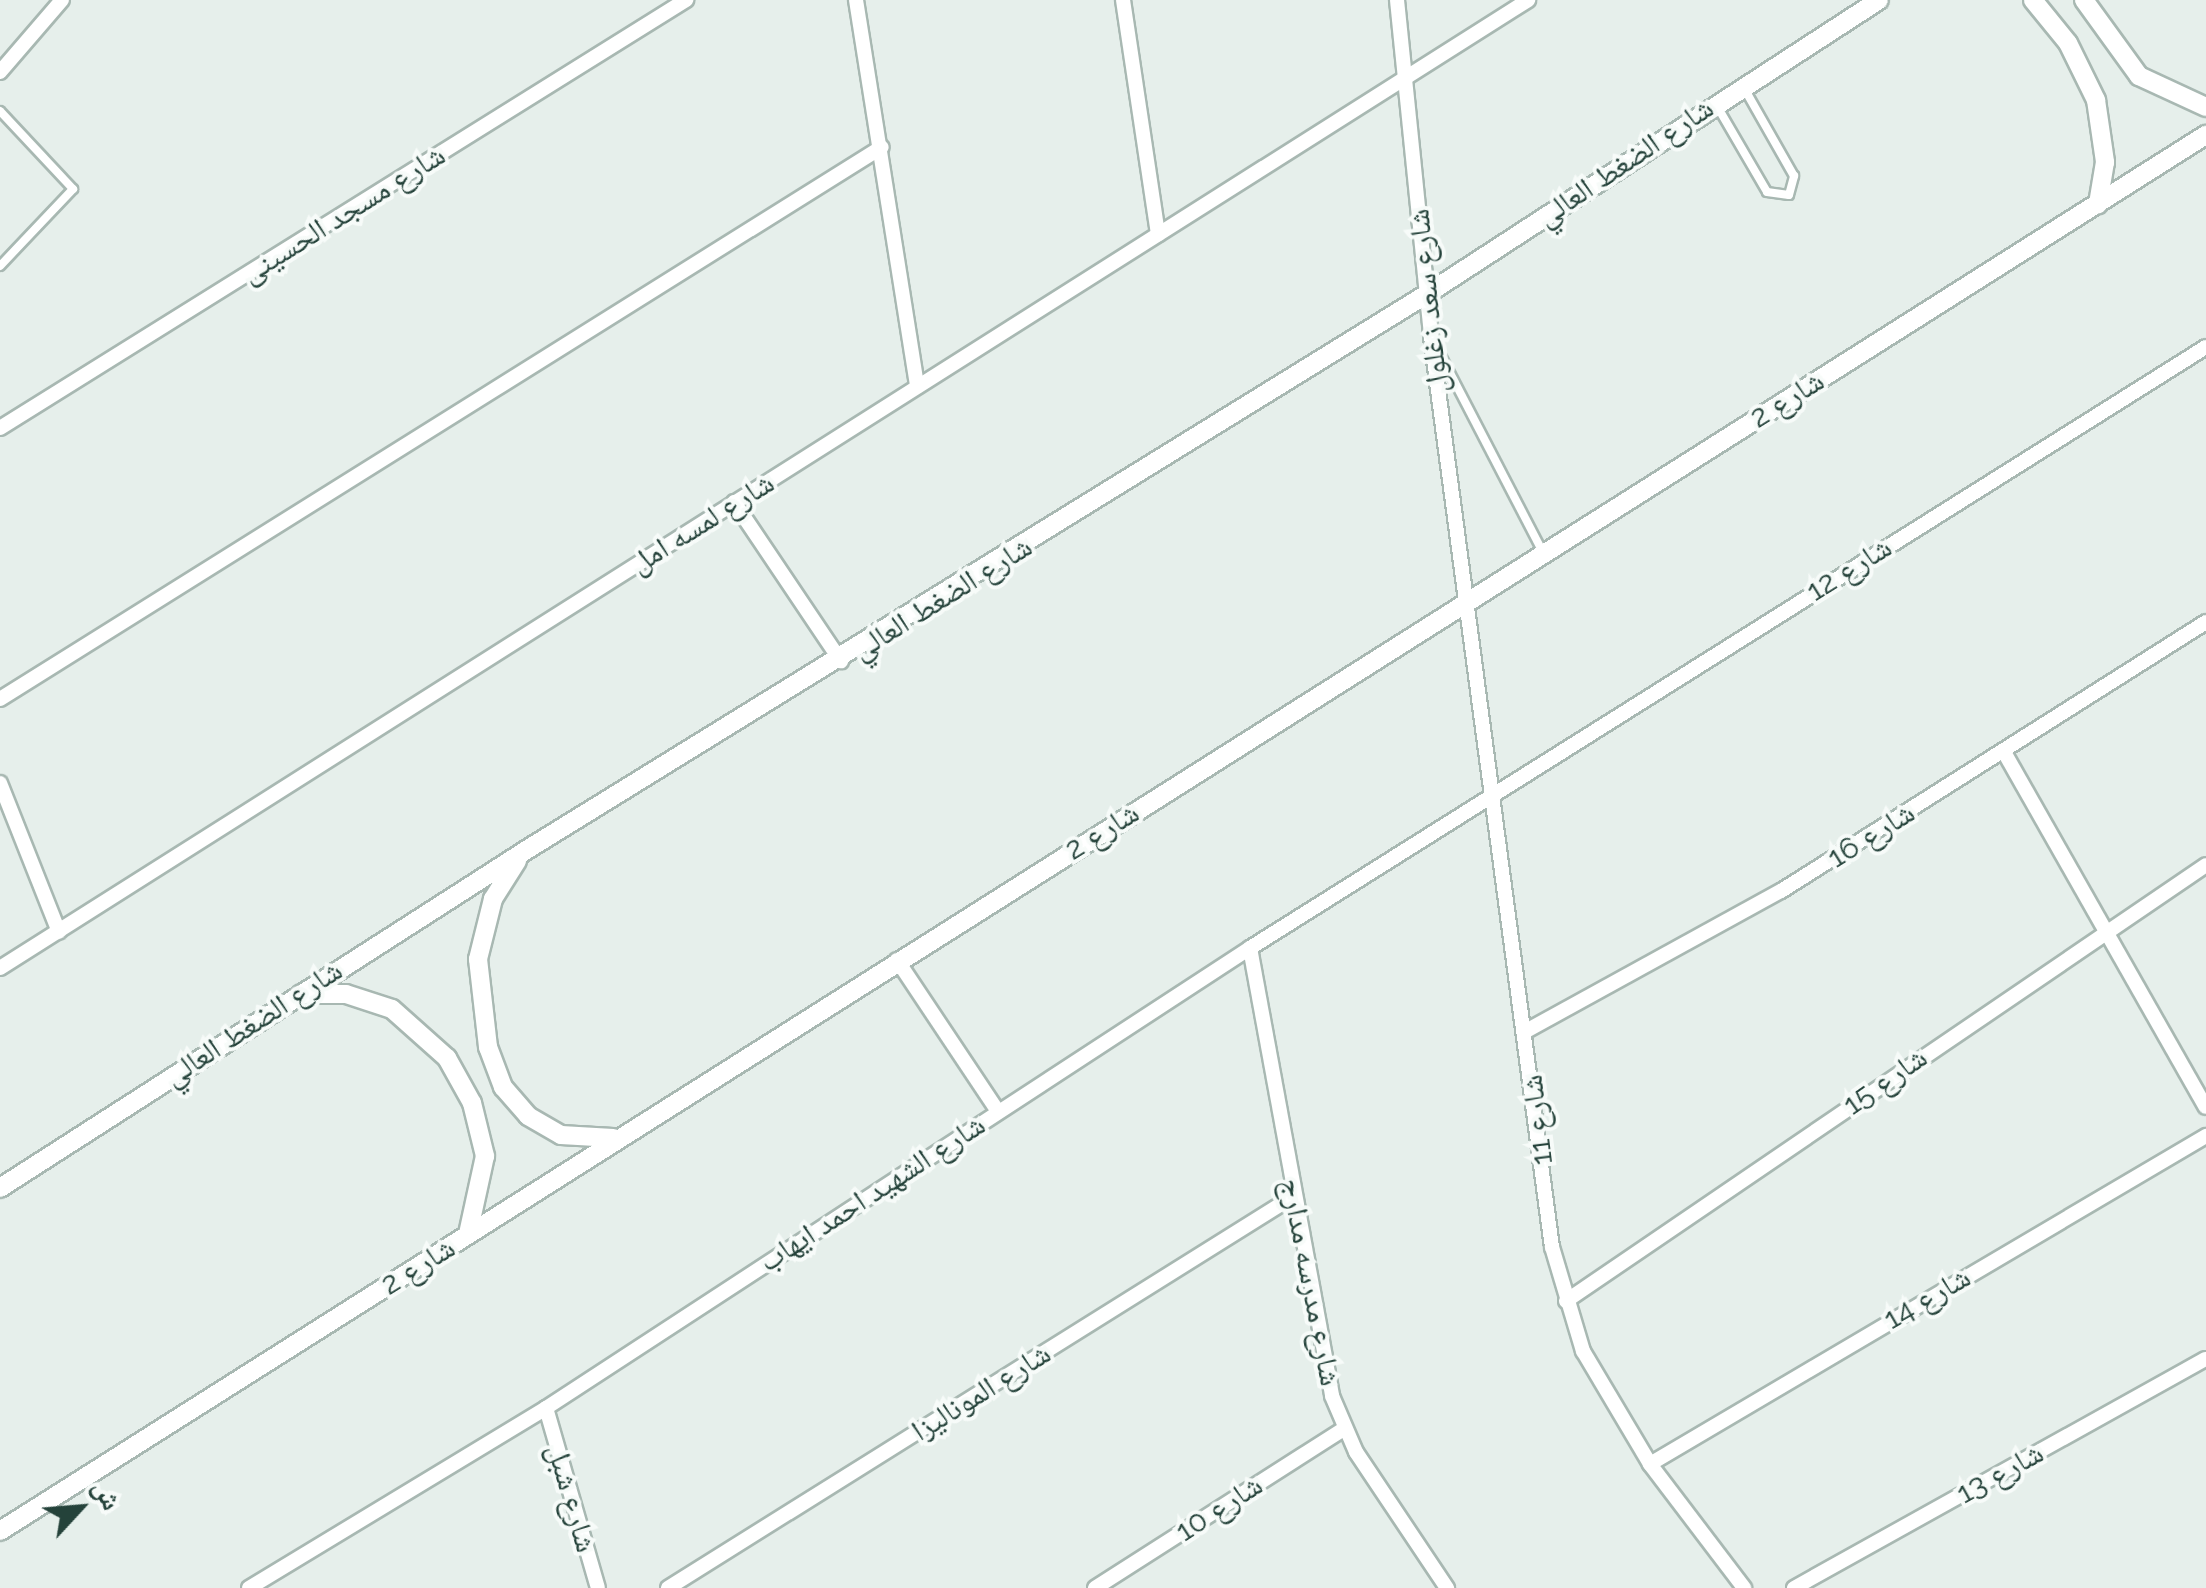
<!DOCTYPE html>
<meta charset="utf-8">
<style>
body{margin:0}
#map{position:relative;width:2206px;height:1588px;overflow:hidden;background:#e6efeb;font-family:Raleway,"Noto Naskh Arabic",sans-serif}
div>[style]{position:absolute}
.roads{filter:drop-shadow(2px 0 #a8b8b2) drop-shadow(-2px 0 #a8b8b2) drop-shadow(0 2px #a8b8b2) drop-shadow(0 -2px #a8b8b2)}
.service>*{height:8px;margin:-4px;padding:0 4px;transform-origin:4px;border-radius:4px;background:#fff}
.minor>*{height:14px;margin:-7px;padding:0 7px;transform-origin:7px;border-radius:7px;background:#fff}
.tertiary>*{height:18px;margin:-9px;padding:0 9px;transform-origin:9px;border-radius:9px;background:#fff}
span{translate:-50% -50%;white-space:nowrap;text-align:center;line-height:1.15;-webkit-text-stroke:8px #f7fbf9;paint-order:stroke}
.street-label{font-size:30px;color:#24423a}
.north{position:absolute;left:30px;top:1458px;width:100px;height:100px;-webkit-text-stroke:8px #f7fbf9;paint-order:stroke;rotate:64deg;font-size:28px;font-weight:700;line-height:40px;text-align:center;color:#24423a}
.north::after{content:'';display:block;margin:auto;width:35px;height:45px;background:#24423a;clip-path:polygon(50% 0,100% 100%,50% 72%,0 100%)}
</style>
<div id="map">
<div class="roads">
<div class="service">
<i style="left:1717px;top:106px;width:99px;rotate:59.8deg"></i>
<i style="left:1767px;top:192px;width:22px;rotate:8deg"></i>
<i style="left:1789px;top:195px;width:20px;rotate:-75deg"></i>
<i style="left:1794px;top:176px;width:101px;rotate:-119.6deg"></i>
<i style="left:0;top:111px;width:107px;rotate:46.9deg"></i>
<i style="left:73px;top:189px;width:106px;rotate:133.5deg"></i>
<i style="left:1436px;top:346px;width:232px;rotate:62.6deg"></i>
</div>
<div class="minor">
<i style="left:856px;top:0;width:391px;rotate:81deg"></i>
<i style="left:1123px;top:0;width:237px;rotate:81.5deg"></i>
<i style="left:1397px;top:0;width:339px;rotate:84.2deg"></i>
<i style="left:1431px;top:337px;width:918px;rotate:82.43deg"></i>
<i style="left:1552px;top:1247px;width:109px;rotate:73.4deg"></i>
<i style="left:1583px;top:1351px;width:131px;rotate:59.3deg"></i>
<i style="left:1650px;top:1464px;width:156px;rotate:52.8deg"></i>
<i style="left:0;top:72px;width:95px;rotate:-49.3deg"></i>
<i style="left:0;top:428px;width:809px;rotate:-31.96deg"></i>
<i style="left:734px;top:502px;width:192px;rotate:56.1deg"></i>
<i style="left:0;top:699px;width:1040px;rotate:-32.04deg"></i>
<i style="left:2004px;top:752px;width:408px;rotate:60.4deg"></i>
<i style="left:0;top:783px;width:160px;rotate:68.4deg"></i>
<i style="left:1250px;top:948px;width:455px;rotate:79.6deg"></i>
<i style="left:1332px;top:1396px;width:61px;rotate:66.8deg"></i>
<i style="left:1356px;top:1452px;width:164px;rotate:56.2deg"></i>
<i style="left:897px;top:960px;width:180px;rotate:56.3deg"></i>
<i style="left:0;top:968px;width:1809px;rotate:-32.35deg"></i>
<i style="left:1526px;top:1031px;width:291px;rotate:-28.8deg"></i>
<i style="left:1781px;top:891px;width:503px;rotate:-32.33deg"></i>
<i style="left:1566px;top:1301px;width:774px;rotate:-34.26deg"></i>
<i style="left:546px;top:1408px;width:187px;rotate:73.9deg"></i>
<i style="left:1650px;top:1464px;width:646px;rotate:-30.54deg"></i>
<i style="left:249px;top:1588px;width:347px;rotate:-31.2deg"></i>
<i style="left:546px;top:1408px;width:841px;rotate:-33.16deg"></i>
<i style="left:1250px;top:948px;width:1129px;rotate:-32.16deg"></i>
<i style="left:668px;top:1588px;width:739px;rotate:-32.05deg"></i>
<i style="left:1095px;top:1588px;width:295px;rotate:-32.6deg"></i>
<i style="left:1794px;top:1588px;width:471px;rotate:-29.1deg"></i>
</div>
<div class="tertiary">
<i style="left:2033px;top:0;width:55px;rotate:50.9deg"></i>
<i style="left:2068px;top:43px;width:64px;rotate:63.8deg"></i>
<i style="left:2096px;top:100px;width:63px;rotate:81.7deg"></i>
<i style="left:2105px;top:162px;width:43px;rotate:99.5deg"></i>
<i style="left:2084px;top:0;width:94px;rotate:54.1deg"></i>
<i style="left:2139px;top:76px;width:74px;rotate:24.8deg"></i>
<i style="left:517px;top:861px;width:45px;rotate:122.3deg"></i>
<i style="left:493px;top:899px;width:62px;rotate:104deg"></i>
<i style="left:478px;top:959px;width:89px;rotate:83.5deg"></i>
<i style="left:488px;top:1047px;width:43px;rotate:69.4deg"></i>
<i style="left:503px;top:1087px;width:38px;rotate:49deg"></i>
<i style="left:528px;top:1116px;width:38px;rotate:30deg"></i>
<i style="left:561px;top:1135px;width:52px;rotate:3.3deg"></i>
<i style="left:301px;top:994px;width:45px"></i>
<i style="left:346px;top:994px;width:48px;rotate:18.1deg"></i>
<i style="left:392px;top:1009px;width:74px;rotate:41.7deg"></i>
<i style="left:447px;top:1058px;width:51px;rotate:60.9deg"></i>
<i style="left:472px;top:1103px;width:55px;rotate:76.2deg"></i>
<i style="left:485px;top:1156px;width:80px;rotate:102.3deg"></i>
<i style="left:0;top:1188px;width:627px;rotate:-32.7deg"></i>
<i style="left:528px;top:849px;width:1057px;rotate:-31.69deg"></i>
<i style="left:1427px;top:294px;width:539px;rotate:-33.04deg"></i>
<i style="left:0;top:1531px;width:2611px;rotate:-32.33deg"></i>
</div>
</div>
<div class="street-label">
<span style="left:1625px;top:162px;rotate:-34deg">شارع الضغط العالي</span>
<span style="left:343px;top:214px;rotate:-32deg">شارع مسجد الحسينى</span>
<span style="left:1428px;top:301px;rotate:-96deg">شارع سعد زغلول</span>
<span style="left:1787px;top:399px;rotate:-32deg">شارع 2</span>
<span style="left:702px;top:523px;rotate:-32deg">شارع لمسه امل</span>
<span style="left:1849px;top:569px;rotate:-32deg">شارع 12</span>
<span style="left:942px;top:598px;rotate:-32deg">شارع الضغط العالي</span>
<span style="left:1102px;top:831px;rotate:-32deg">شارع 2</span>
<span style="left:1871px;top:835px;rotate:-32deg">شارع 16</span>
<span style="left:253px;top:1023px;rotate:-33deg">شارع الضغط العالي</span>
<span style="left:1885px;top:1081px;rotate:-35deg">شارع 15</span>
<span style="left:1537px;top:1120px;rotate:-97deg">شارع 11</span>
<span style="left:872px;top:1193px;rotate:-33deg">شارع الشهيد احمد ايهاب</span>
<span style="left:418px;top:1266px;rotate:-32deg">شارع 2</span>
<span style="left:1311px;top:1282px;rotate:79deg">شارع مدرسه مدارج</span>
<span style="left:1927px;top:1298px;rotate:-30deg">شارع 14</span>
<span style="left:981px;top:1392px;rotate:-32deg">شارع الموناليزا</span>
<span style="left:2000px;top:1473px;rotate:-29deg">شارع 13</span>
<span style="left:572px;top:1498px;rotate:74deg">شارع شبل</span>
<span style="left:1219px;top:1508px;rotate:-33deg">شارع 10</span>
</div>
<div class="north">ش</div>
</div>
